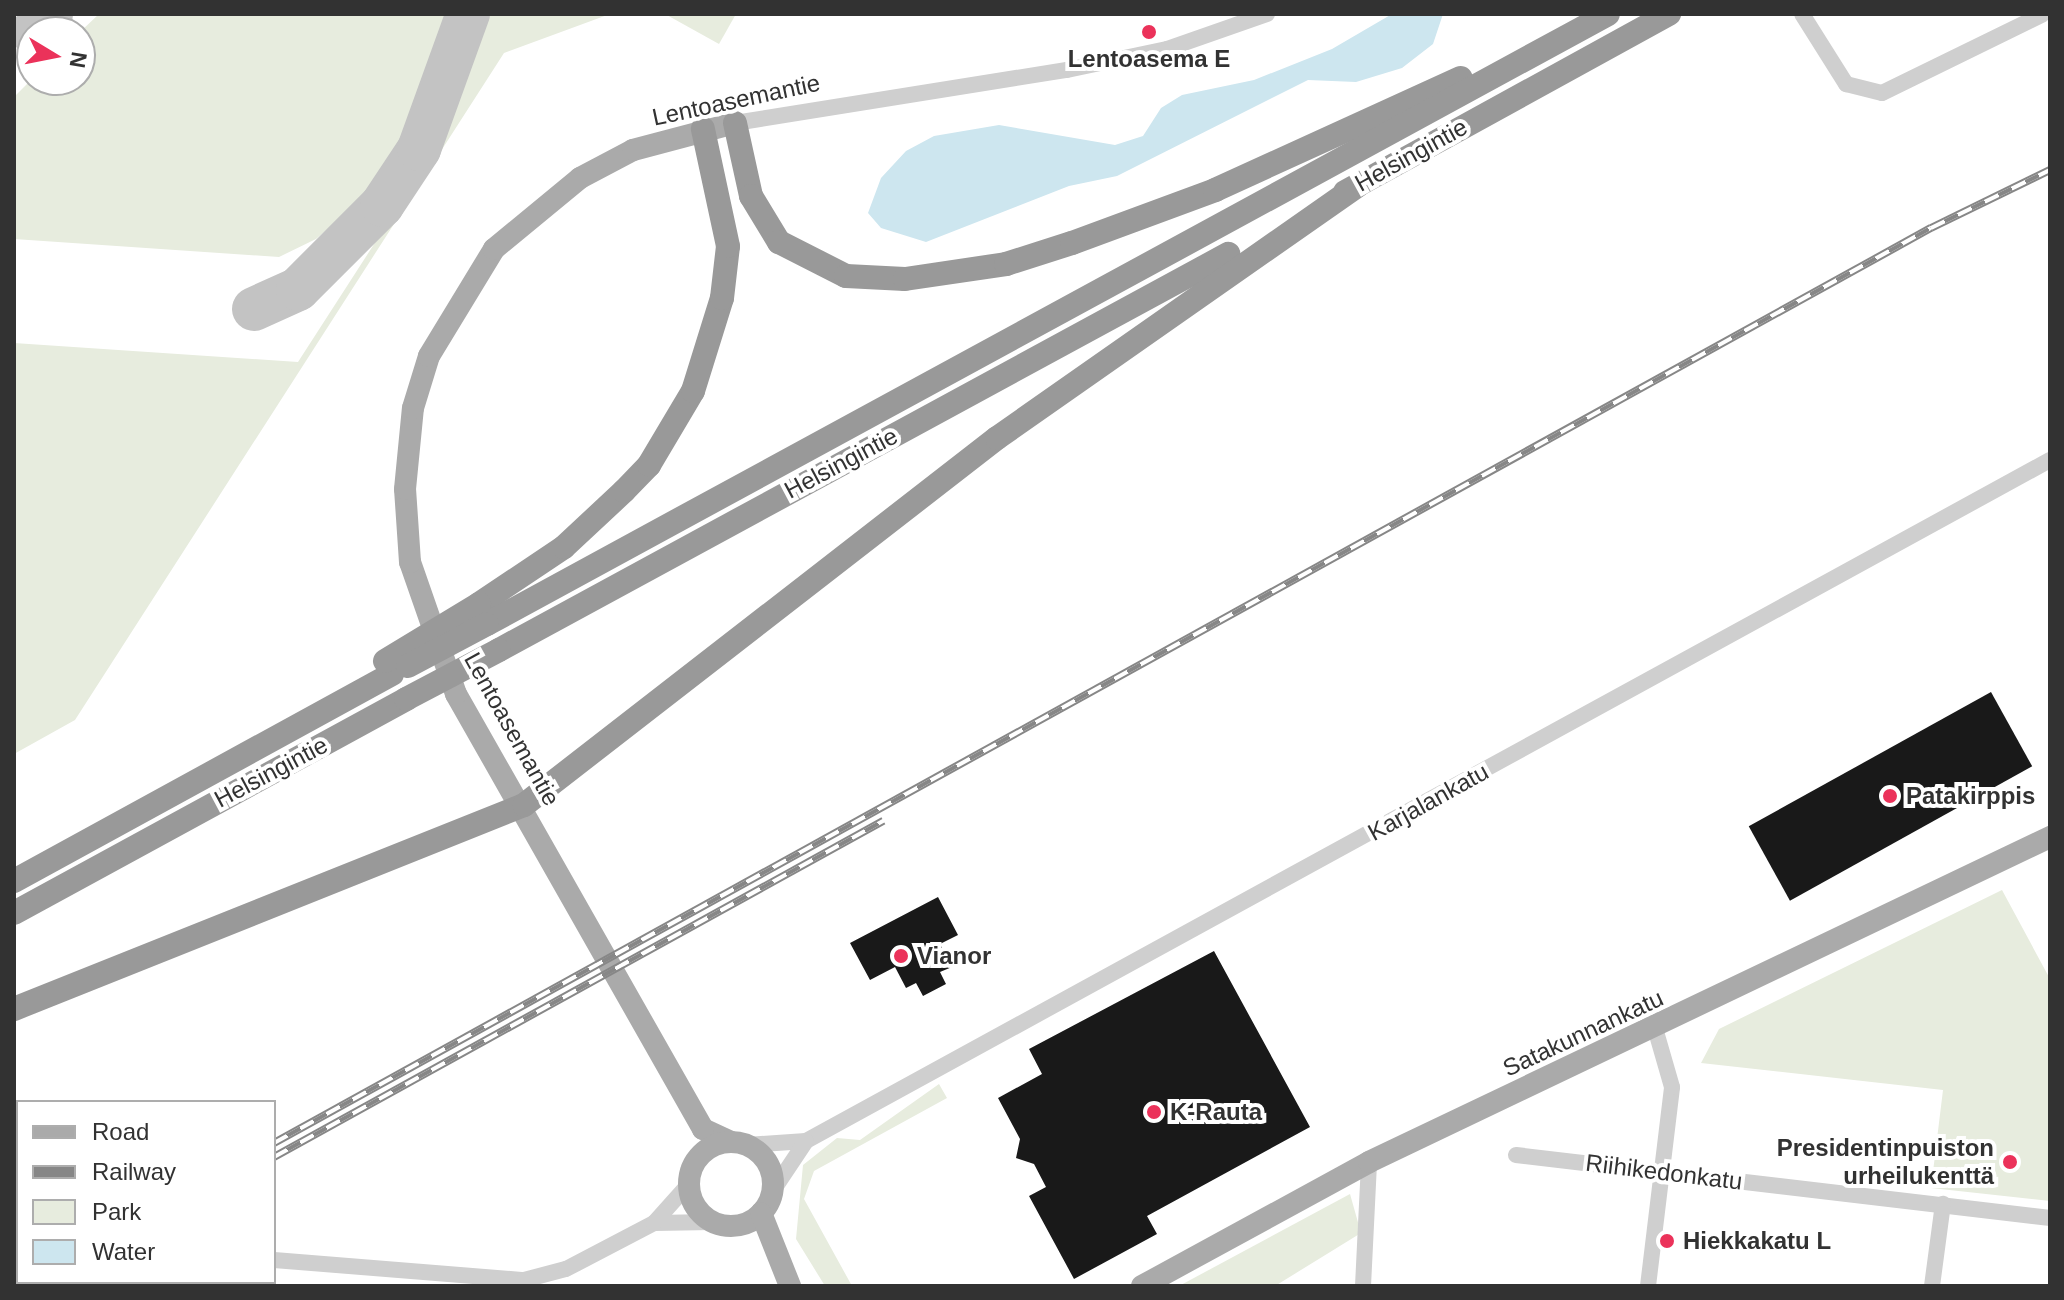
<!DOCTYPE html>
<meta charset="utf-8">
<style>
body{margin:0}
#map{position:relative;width:2064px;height:1300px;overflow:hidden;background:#fff;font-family:Arial,sans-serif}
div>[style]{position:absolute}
.green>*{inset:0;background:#e7ecde}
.water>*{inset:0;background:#cde6ef}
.taxiway>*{height:44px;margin:-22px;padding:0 22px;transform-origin:22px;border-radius:22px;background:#c3c3c3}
.building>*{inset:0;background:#191919;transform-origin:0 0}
.minor>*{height:16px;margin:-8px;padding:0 8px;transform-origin:8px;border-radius:8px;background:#cfcfcf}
.major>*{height:22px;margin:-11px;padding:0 11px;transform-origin:11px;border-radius:11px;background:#aaa}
.major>.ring{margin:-11px;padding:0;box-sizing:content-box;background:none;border:22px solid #aaa;border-radius:50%}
.highway>*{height:24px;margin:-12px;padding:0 12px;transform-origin:12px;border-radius:12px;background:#999}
.rail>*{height:8px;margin-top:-4px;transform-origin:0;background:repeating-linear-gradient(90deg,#fff 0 15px,#878787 0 30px);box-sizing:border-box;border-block:2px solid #878787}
.highway-bridge>*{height:24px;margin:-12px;padding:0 12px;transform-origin:12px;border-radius:12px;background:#999}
.dots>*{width:22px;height:22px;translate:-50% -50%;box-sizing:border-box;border:4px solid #fff;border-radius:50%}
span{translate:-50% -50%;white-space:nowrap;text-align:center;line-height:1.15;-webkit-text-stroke:8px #fff;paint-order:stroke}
.poi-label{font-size:24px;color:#323232;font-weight:700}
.left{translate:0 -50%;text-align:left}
.right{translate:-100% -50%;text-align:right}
.street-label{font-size:24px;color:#323232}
.frame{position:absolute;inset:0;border:16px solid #323232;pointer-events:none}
.legend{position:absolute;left:16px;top:1100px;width:260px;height:184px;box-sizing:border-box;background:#fff;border:2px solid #adadad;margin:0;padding:10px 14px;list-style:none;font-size:24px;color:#323232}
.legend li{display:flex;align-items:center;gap:16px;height:40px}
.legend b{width:40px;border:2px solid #adadad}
.north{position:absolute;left:16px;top:16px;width:80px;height:80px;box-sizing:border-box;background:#fff;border:2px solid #adadad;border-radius:50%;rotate:100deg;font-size:22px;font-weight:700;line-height:32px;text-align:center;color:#323232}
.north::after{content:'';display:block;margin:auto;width:28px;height:36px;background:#eb325a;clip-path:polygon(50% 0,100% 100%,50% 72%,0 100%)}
</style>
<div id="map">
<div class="green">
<i style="clip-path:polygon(99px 14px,448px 14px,405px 134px,365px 197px,316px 239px,279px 257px,14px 239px,14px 97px,32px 79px,80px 80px,80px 32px)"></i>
<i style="clip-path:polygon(487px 14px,610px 14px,504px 53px,75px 720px,14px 754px,14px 343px,298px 362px,438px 145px)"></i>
<i style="clip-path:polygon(665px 14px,736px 14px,719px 44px)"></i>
<i style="clip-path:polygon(2002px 890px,2050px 979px,2050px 1201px,1931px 1188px,1943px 1090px,1701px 1063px,1719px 1029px)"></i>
<i style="clip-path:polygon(939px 1084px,947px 1098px,814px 1171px,804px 1199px,852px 1286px,825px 1286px,796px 1239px,803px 1165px,837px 1138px,860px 1140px)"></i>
<i style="clip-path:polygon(1350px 1194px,1361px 1233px,1275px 1286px,1179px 1286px)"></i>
</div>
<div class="water">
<i style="clip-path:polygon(1392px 14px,1443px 14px,1433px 44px,1402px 68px,1356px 82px,1308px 80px,1117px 176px,1069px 186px,926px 242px,881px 228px,868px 213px,881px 178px,906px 151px,934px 136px,999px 125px,1115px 145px,1143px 136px,1161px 108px,1182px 95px,1254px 80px,1332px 49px)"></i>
</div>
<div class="taxiway">
<i style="left:32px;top:32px;width:26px;rotate:-43deg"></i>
<i style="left:254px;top:309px;width:48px;rotate:-24.4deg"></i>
<i style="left:298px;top:289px;width:119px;rotate:-45deg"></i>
<i style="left:382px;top:205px;width:67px;rotate:-56.5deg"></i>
<i style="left:419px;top:149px;width:144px;rotate:-70.1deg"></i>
</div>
<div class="building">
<i style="left:1991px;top:692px;width:85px;height:277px;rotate:61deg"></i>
<i style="clip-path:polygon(938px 897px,958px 935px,940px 944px,952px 967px,940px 972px,946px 984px,923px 996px,916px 983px,906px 988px,895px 967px,870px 980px,850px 943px)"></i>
<i style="clip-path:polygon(1214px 951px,1310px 1127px,1147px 1216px,1157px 1234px,1074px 1279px,1029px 1196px,1046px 1187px,1034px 1164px,1016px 1158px,1020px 1139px,998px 1098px,1042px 1074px,1029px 1049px)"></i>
</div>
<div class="minor">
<i style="left:1802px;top:14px;width:83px;rotate:57.8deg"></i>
<i style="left:1846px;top:84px;width:37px;rotate:14deg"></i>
<i style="left:1882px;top:93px;width:179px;rotate:-26.1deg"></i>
<i style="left:735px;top:123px;width:336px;rotate:-9.1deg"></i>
<i style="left:1067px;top:70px;width:102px;rotate:-11.9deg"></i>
<i style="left:1167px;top:49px;width:106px;rotate:-19.3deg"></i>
<i style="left:747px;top:1145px;width:59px;rotate:-3.9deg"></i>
<i style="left:806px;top:1141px;width:1418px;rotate:-28.7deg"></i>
<i style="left:1516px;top:1155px;width:538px;rotate:6.73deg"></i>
<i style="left:772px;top:1192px;width:61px;rotate:-56.3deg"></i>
<i style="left:654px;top:1223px;width:58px;rotate:-1deg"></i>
<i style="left:274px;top:1260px;width:251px;rotate:4.6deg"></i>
<i style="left:524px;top:1280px;width:43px;rotate:-14.7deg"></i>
<i style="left:566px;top:1269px;width:99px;rotate:-27.6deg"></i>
<i style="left:654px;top:1223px;width:51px;rotate:-48.2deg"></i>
<i style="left:127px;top:1286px;width:10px;rotate:-24deg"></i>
<i style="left:1363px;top:1286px;width:124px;rotate:-87.2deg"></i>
<i style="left:1648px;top:1286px;width:200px;rotate:-83.1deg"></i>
<i style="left:1672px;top:1087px;width:61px;rotate:-106.1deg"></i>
<i style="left:1932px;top:1286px;width:83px;rotate:-82.4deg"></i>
</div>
<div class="major">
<i style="left:731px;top:1142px;width:31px;rotate:-155deg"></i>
<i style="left:703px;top:1129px;width:500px;rotate:-119.59deg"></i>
<i style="left:456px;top:694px;width:140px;rotate:-109.2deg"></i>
<i style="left:410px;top:562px;width:73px;rotate:-93.9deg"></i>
<i style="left:405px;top:489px;width:81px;rotate:-84.4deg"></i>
<i style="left:413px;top:408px;width:54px;rotate:-72.9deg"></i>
<i style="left:429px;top:356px;width:125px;rotate:-58.7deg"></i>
<i style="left:494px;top:249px;width:112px;rotate:-39.5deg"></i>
<i style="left:580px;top:178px;width:60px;rotate:-27.8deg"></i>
<i style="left:633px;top:150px;width:106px;rotate:-14.8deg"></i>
<i class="ring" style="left:689px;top:1142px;width:62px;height:62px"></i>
<i style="left:761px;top:1213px;width:79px;rotate:68.3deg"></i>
<i style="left:1142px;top:1286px;width:259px;rotate:-28.6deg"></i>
<i style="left:1369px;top:1162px;width:755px;rotate:-25.51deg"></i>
</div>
<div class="highway">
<i style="left:735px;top:123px;width:75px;rotate:77.6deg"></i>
<i style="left:751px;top:196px;width:54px;rotate:58.7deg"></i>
<i style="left:779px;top:242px;width:75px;rotate:26.9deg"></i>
<i style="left:846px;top:276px;width:59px;rotate:2.9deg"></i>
<i style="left:905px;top:279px;width:102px;rotate:-8.4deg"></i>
<i style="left:1006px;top:264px;width:69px;rotate:-17.7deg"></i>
<i style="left:1072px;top:243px;width:153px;rotate:-20.3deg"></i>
<i style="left:1215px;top:190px;width:270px;rotate:-24.5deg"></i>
<i style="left:1345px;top:192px;width:370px;rotate:-28.8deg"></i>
<i style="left:479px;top:604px;width:102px;rotate:-33.8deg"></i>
<i style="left:564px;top:547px;width:82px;rotate:-43deg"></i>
<i style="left:624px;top:491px;width:36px;rotate:-46deg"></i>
<i style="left:649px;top:465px;width:86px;rotate:-59.3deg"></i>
<i style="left:693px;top:391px;width:97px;rotate:-72.7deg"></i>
<i style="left:722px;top:298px;width:52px;rotate:-83.4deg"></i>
<i style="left:728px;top:246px;width:120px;rotate:-102.1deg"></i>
<i style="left:487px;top:624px;width:1276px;rotate:-28.55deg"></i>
<i style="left:499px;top:650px;width:830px;rotate:-28.51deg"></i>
<i style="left:14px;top:881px;width:431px;rotate:-28.7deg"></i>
<i style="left:14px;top:913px;width:447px;rotate:-28.6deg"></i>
<i style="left:14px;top:1009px;width:549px;rotate:-21.8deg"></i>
<i style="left:524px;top:805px;width:599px;rotate:-37.81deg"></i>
<i style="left:997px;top:438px;width:441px;rotate:-35deg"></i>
</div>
<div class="rail">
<i style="left:274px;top:1143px;width:1893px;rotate:-28.91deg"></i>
<i style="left:1931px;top:228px;width:132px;rotate:-26deg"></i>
<i style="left:274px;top:1157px;width:696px;rotate:-28.89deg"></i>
<i style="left:15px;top:1286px;width:9px;rotate:-27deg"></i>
<i style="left:42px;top:1286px;width:8px;rotate:-30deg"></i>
</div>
<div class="highway-bridge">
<i style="left:385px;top:661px;width:110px;rotate:-31.2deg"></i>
<i style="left:408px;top:666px;width:89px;rotate:-28deg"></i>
<i style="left:406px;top:699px;width:105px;rotate:-27.8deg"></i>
</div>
<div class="dots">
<i style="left:1149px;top:32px;background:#eb325a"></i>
<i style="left:1890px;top:796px;background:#eb325a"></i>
<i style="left:901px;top:956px;background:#eb325a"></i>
<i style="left:1154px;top:1112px;background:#eb325a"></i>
<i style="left:2010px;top:1162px;background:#eb325a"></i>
<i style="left:1667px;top:1241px;background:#eb325a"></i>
</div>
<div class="poi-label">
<span style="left:1149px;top:59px">Lentoasema E</span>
<span class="left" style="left:1906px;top:796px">Patakirppis</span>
<span class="left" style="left:917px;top:956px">Vianor</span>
<span class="left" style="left:1170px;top:1112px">K-Rauta</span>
<span class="right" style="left:1994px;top:1162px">Presidentinpuiston<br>urheilukenttä</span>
<span class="left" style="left:1683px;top:1241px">Hiekkakatu L</span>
</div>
<div class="street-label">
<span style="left:736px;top:100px;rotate:-12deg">Lentoasemantie</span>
<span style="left:1411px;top:155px;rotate:-29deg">Helsingintie</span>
<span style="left:841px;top:463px;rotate:-28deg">Helsingintie</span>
<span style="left:512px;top:729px;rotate:61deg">Lentoasemantie</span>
<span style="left:271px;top:772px;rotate:-28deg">Helsingintie</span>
<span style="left:1428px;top:802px;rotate:-29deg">Karjalankatu</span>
<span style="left:1583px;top:1033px;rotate:-25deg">Satakunnankatu</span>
<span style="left:1664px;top:1172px;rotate:7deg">Riihikedonkatu</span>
</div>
<div class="frame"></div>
<ul class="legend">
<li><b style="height:10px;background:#aaa"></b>Road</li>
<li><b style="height:10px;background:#878787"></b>Railway</li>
<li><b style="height:22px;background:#e7ecde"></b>Park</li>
<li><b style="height:22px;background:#cde6ef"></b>Water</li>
</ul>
<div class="north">N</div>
</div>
